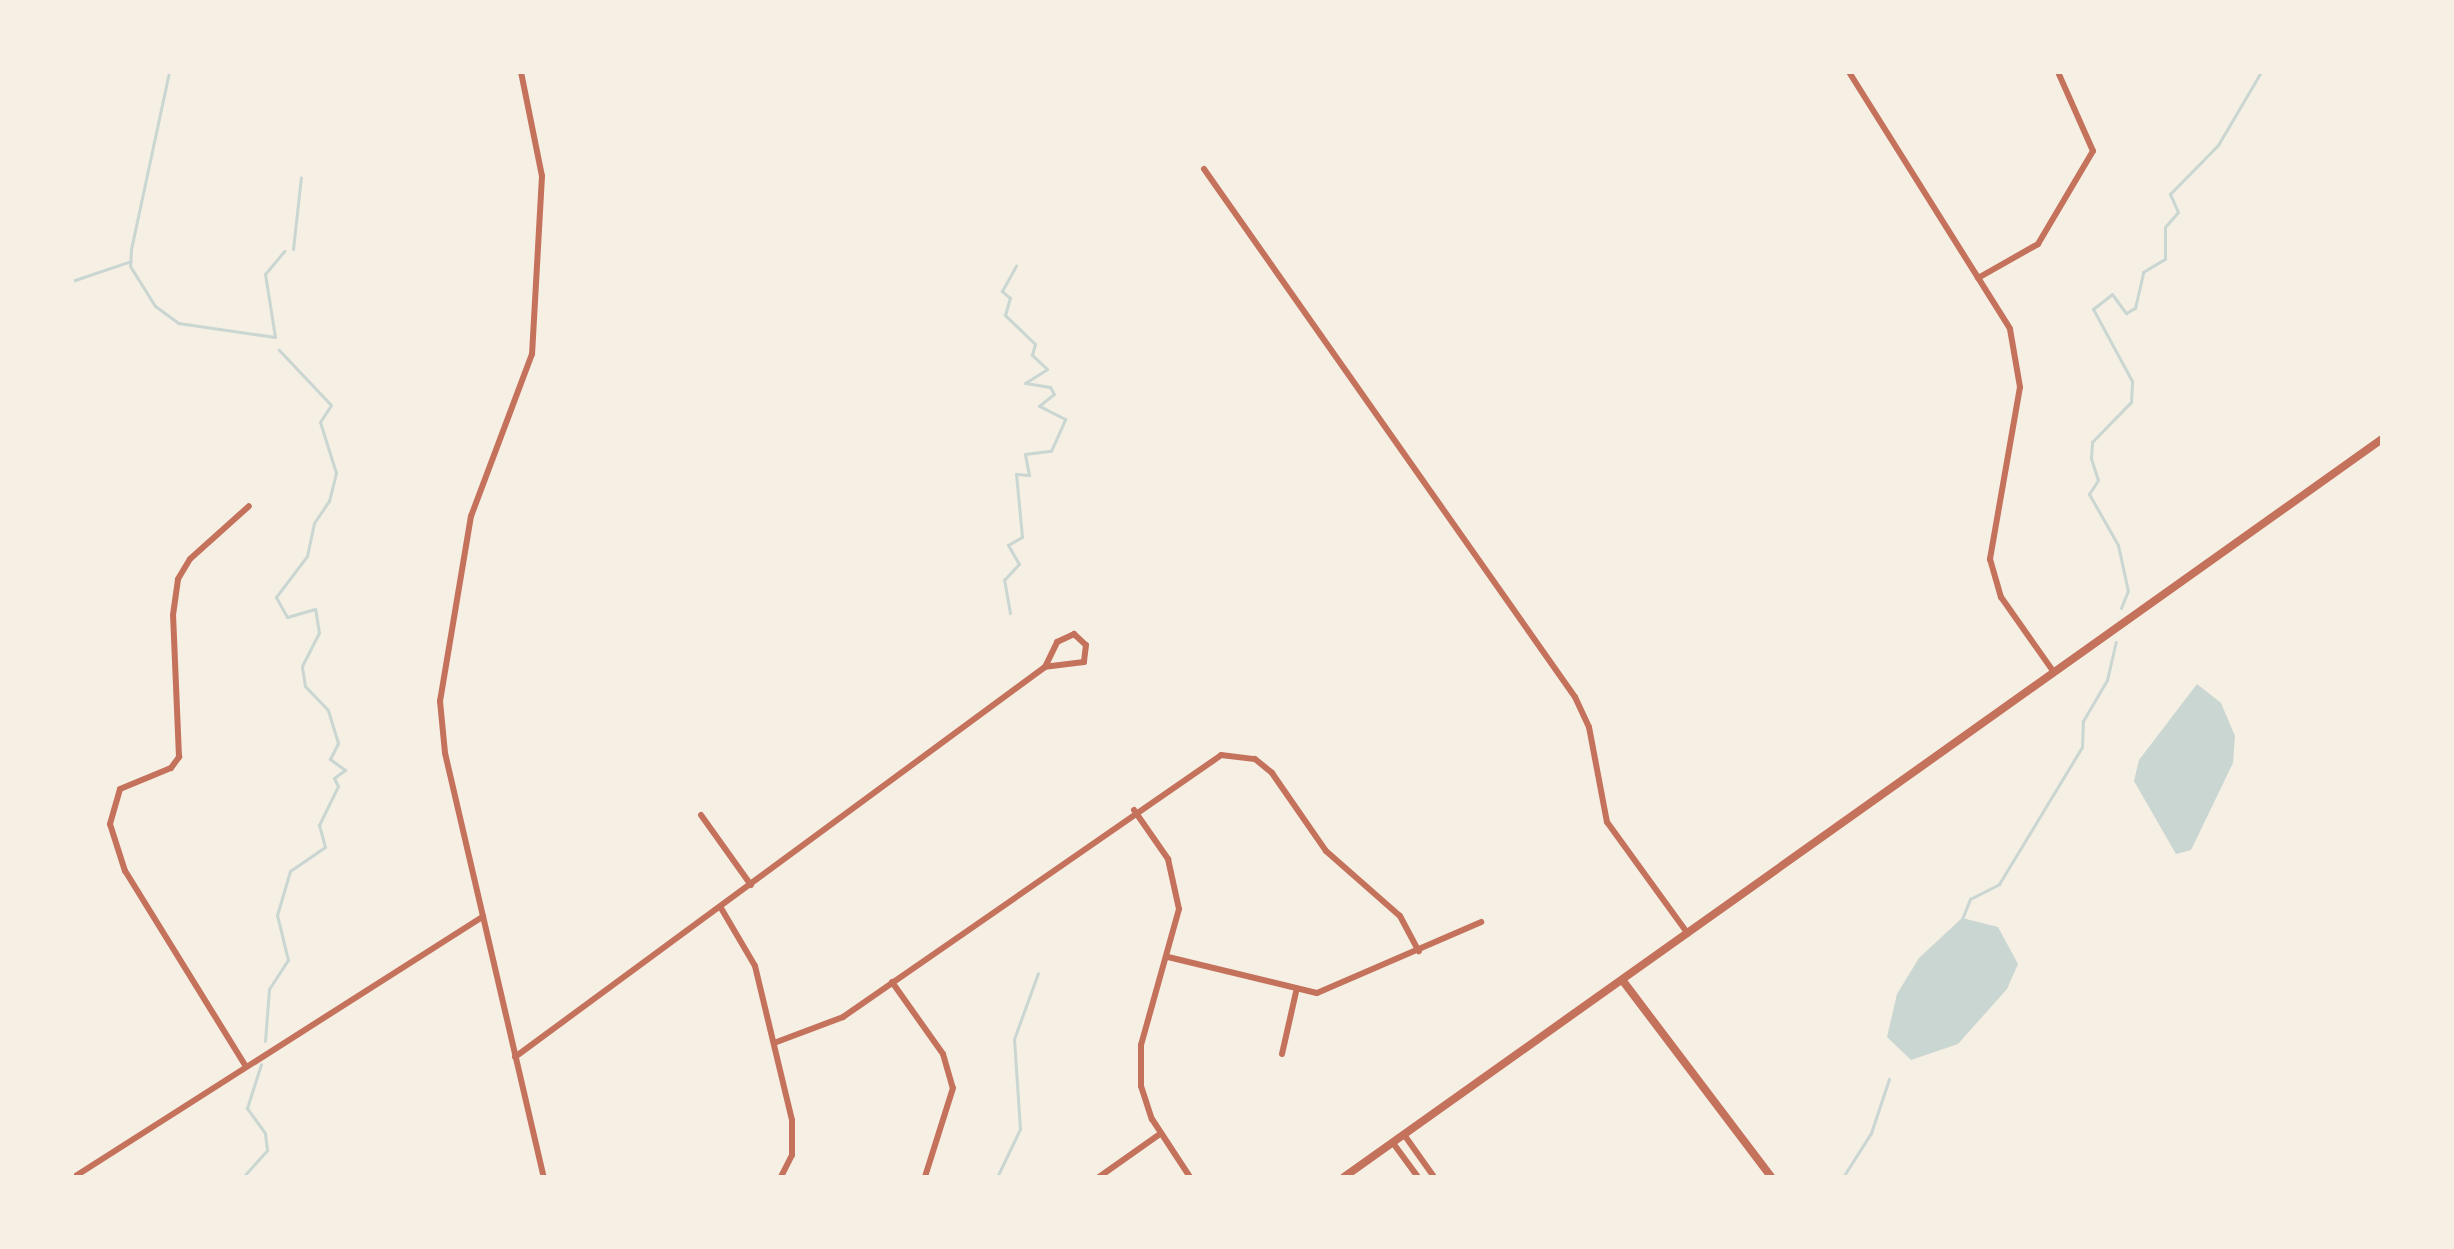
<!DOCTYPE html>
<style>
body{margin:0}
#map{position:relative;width:2454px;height:1249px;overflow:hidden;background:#f6efe4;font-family:Commissioner,sans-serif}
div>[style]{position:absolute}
.water>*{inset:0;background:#c9d6d2}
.stream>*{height:3px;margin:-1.5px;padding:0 1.5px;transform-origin:1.5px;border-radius:1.5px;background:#c9d6d2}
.minor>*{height:6px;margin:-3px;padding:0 3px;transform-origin:3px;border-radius:3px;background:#c5725c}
.tertiary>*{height:8px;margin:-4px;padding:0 4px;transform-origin:4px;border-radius:4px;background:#c5725c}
span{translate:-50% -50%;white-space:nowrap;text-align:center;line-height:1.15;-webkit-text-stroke:6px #f6efe4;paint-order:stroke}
.frame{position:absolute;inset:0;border:74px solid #f6efe4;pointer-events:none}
</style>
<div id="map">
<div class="water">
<i style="clip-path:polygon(2197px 684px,2221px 703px,2235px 736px,2233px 763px,2191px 850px,2176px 854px,2134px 781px,2139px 760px)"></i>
<i style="clip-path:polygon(1962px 918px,1998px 927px,2018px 964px,2007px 989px,1958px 1044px,1911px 1060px,1887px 1037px,1897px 994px,1919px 958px)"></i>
</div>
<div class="stream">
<i style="left:169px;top:72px;width:181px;rotate:102.1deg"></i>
<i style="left:131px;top:249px;width:17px;rotate:93deg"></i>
<i style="left:130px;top:266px;width:47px;rotate:58deg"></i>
<i style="left:155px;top:306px;width:29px;rotate:36deg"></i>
<i style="left:178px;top:323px;width:98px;rotate:8.2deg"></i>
<i style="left:275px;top:337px;width:64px;rotate:-99deg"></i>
<i style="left:265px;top:274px;width:30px;rotate:-50deg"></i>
<i style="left:293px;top:249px;width:72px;rotate:-83.7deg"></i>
<i style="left:72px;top:281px;width:62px;rotate:-18.7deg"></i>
<i style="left:2121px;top:608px;width:18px;rotate:-68deg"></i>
<i style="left:2128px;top:591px;width:47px;rotate:-102.3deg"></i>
<i style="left:2118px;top:545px;width:59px;rotate:-119.6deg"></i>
<i style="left:2089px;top:494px;width:17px;rotate:-57deg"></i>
<i style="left:2098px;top:480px;width:23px;rotate:-108deg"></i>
<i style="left:2091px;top:458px;width:16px;rotate:-86deg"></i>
<i style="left:2092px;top:442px;width:56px;rotate:-45.7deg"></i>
<i style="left:2131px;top:402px;width:21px;rotate:-87deg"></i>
<i style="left:2132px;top:381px;width:82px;rotate:-118.4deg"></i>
<i style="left:2093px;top:309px;width:24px;rotate:-38deg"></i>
<i style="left:2112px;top:294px;width:24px;rotate:54deg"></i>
<i style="left:2126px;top:313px;width:10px;rotate:-29deg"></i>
<i style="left:2135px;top:308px;width:37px;rotate:-77deg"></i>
<i style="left:2143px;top:272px;width:26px;rotate:-31deg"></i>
<i style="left:2165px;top:259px;width:32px;rotate:-90deg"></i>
<i style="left:2165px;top:227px;width:20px;rotate:-49deg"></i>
<i style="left:2178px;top:212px;width:20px;rotate:-114deg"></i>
<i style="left:2170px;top:194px;width:69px;rotate:-45.6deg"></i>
<i style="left:2218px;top:145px;width:85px;rotate:-59.5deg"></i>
<i style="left:1010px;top:613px;width:34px;rotate:-100deg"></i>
<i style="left:1004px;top:580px;width:22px;rotate:-47deg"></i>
<i style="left:1019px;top:564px;width:22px;rotate:-120deg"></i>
<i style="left:1008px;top:545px;width:16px;rotate:-30deg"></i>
<i style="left:1022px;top:537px;width:63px;rotate:-95.4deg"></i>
<i style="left:1016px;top:474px;width:13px;rotate:4deg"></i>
<i style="left:1029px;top:475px;width:21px;rotate:-101deg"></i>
<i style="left:1025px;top:454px;width:26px;rotate:-7deg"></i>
<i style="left:1051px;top:451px;width:35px;rotate:-66deg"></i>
<i style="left:1065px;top:419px;width:29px;rotate:-153deg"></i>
<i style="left:1039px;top:406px;width:19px;rotate:-39deg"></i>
<i style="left:1054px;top:394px;width:8px;rotate:-120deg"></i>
<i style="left:1050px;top:387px;width:25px;rotate:-171deg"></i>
<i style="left:1025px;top:383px;width:26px;rotate:-32deg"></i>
<i style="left:1047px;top:369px;width:21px;rotate:-137deg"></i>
<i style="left:1032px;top:355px;width:11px;rotate:-75deg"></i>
<i style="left:1035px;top:344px;width:42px;rotate:-136deg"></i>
<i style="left:1005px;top:315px;width:18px;rotate:-74deg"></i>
<i style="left:1010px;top:298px;width:11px;rotate:-139deg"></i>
<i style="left:1002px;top:291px;width:29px;rotate:-61deg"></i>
<i style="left:1962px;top:919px;width:22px;rotate:-68deg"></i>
<i style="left:1970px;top:899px;width:33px;rotate:-27deg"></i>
<i style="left:1999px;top:884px;width:160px;rotate:-58.8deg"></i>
<i style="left:2082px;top:747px;width:26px;rotate:-88deg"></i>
<i style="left:2083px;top:721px;width:48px;rotate:-59.7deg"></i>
<i style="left:2107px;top:680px;width:39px;rotate:-77deg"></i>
<i style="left:265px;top:1041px;width:52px;rotate:-85.6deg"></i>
<i style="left:269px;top:989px;width:35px;rotate:-57deg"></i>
<i style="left:288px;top:960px;width:46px;rotate:-103.7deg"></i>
<i style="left:277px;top:915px;width:46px;rotate:-73.5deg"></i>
<i style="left:290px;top:871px;width:42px;rotate:-34.4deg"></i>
<i style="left:325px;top:847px;width:23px;rotate:-105deg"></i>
<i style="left:319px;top:825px;width:43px;rotate:-64deg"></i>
<i style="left:338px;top:786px;width:9px;rotate:-117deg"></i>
<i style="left:334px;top:778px;width:14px;rotate:-36deg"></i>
<i style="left:345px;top:770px;width:19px;rotate:-144deg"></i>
<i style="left:330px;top:759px;width:18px;rotate:-63deg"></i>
<i style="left:338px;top:743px;width:34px;rotate:-107deg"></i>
<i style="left:328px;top:710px;width:33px;rotate:-134deg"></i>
<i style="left:305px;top:686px;width:20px;rotate:-99deg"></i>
<i style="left:302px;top:666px;width:37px;rotate:-63deg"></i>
<i style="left:319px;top:633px;width:24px;rotate:-99deg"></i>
<i style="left:315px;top:609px;width:29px;rotate:164deg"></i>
<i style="left:287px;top:617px;width:23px;rotate:-119deg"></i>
<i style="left:276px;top:597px;width:51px;rotate:-52.9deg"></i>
<i style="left:307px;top:556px;width:34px;rotate:-78deg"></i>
<i style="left:314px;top:523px;width:27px;rotate:-56deg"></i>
<i style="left:329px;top:501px;width:29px;rotate:-76deg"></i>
<i style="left:336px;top:473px;width:53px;rotate:-107.4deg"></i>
<i style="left:320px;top:422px;width:20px;rotate:-57deg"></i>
<i style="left:331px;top:405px;width:76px;rotate:-133.4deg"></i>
<i style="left:243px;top:1177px;width:36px;rotate:-48deg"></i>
<i style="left:267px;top:1150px;width:17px;rotate:-97deg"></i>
<i style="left:265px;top:1133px;width:31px;rotate:-126deg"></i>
<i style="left:247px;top:1108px;width:46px;rotate:-72.3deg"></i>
<i style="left:997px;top:1177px;width:53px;rotate:-64.4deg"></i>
<i style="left:1020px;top:1129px;width:90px;rotate:-93.8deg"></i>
<i style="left:1014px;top:1039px;width:70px;rotate:-70deg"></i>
<i style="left:1843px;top:1177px;width:52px;rotate:-57.5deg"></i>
<i style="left:1871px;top:1133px;width:57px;rotate:-71.6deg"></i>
</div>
<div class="minor">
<i style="left:521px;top:72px;width:106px;rotate:78.6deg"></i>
<i style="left:542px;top:176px;width:178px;rotate:93.2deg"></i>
<i style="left:532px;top:354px;width:173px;rotate:110.6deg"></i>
<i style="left:471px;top:516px;width:188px;rotate:99.5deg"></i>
<i style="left:440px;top:701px;width:52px;rotate:84.5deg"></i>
<i style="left:445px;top:753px;width:435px;rotate:76.9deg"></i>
<i style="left:1849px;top:72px;width:303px;rotate:57.9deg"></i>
<i style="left:2010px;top:329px;width:59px;rotate:80.2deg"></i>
<i style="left:2020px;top:387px;width:175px;rotate:99.9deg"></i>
<i style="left:1990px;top:559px;width:40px;rotate:74deg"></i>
<i style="left:2001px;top:597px;width:90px;rotate:54.9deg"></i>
<i style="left:1204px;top:169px;width:645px;rotate:54.91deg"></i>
<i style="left:1575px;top:697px;width:33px;rotate:65deg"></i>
<i style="left:1589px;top:727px;width:97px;rotate:79.3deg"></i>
<i style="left:1607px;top:822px;width:138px;rotate:54.1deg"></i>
<i style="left:1978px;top:278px;width:69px;rotate:-29.5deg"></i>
<i style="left:2038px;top:244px;width:108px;rotate:-59.4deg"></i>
<i style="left:2093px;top:151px;width:86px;rotate:-113.9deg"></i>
<i style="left:1074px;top:634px;width:16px;rotate:43deg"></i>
<i style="left:1086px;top:645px;width:17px;rotate:97deg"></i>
<i style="left:1084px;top:662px;width:39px;rotate:173deg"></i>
<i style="left:1045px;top:667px;width:28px;rotate:-64deg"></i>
<i style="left:1057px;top:642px;width:19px;rotate:-25deg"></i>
<i style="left:1134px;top:810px;width:60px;rotate:55.2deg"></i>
<i style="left:1168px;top:859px;width:51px;rotate:77.6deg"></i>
<i style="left:1179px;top:909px;width:141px;rotate:105.6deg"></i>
<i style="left:1141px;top:1045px;width:41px;rotate:90deg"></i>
<i style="left:1141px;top:1086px;width:35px;rotate:72deg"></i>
<i style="left:1152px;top:1119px;width:69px;rotate:56.8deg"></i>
<i style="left:701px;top:815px;width:86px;rotate:54.5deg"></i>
<i style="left:721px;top:908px;width:67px;rotate:59.6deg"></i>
<i style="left:755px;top:966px;width:158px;rotate:76.5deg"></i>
<i style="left:792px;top:1120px;width:35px;rotate:90deg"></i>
<i style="left:792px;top:1155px;width:25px;rotate:117deg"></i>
<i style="left:1168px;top:957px;width:153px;rotate:13.6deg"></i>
<i style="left:1317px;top:993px;width:179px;rotate:-23.4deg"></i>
<i style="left:892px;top:982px;width:88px;rotate:54.7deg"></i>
<i style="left:943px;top:1054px;width:35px;rotate:74deg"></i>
<i style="left:953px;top:1088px;width:93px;rotate:107.5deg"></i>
<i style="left:774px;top:1043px;width:74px;rotate:-20.6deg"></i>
<i style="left:843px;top:1017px;width:460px;rotate:-34.7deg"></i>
<i style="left:1221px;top:755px;width:34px;rotate:7deg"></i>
<i style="left:1255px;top:759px;width:22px;rotate:39deg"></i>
<i style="left:1272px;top:773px;width:95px;rotate:55.3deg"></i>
<i style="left:1326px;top:851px;width:98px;rotate:41.3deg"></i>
<i style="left:1400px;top:916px;width:40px;rotate:62deg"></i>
<i style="left:1282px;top:1054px;width:64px;rotate:-77.3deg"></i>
<i style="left:515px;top:1057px;width:658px;rotate:-36.35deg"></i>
<i style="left:245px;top:1065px;width:228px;rotate:-121.7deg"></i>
<i style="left:125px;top:871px;width:49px;rotate:-107.7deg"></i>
<i style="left:110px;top:824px;width:36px;rotate:-74deg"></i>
<i style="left:120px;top:789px;width:55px;rotate:-22.4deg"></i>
<i style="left:171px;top:768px;width:14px;rotate:-54deg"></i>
<i style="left:179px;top:757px;width:142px;rotate:-92.4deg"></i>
<i style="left:173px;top:615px;width:36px;rotate:-82deg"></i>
<i style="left:178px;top:579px;width:23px;rotate:-59deg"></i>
<i style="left:190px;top:559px;width:79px;rotate:-41.9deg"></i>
<i style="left:1405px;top:1136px;width:50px;rotate:54.7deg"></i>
<i style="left:1393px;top:1143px;width:42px;rotate:53.7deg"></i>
<i style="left:74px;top:1177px;width:485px;rotate:-32.5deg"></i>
<i style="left:1099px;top:1177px;width:75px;rotate:-35.2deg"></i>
</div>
<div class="tertiary">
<i style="left:1623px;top:981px;width:246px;rotate:52.9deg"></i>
<i style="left:1344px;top:1177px;width:1274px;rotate:-35.41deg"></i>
</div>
<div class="frame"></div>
</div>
